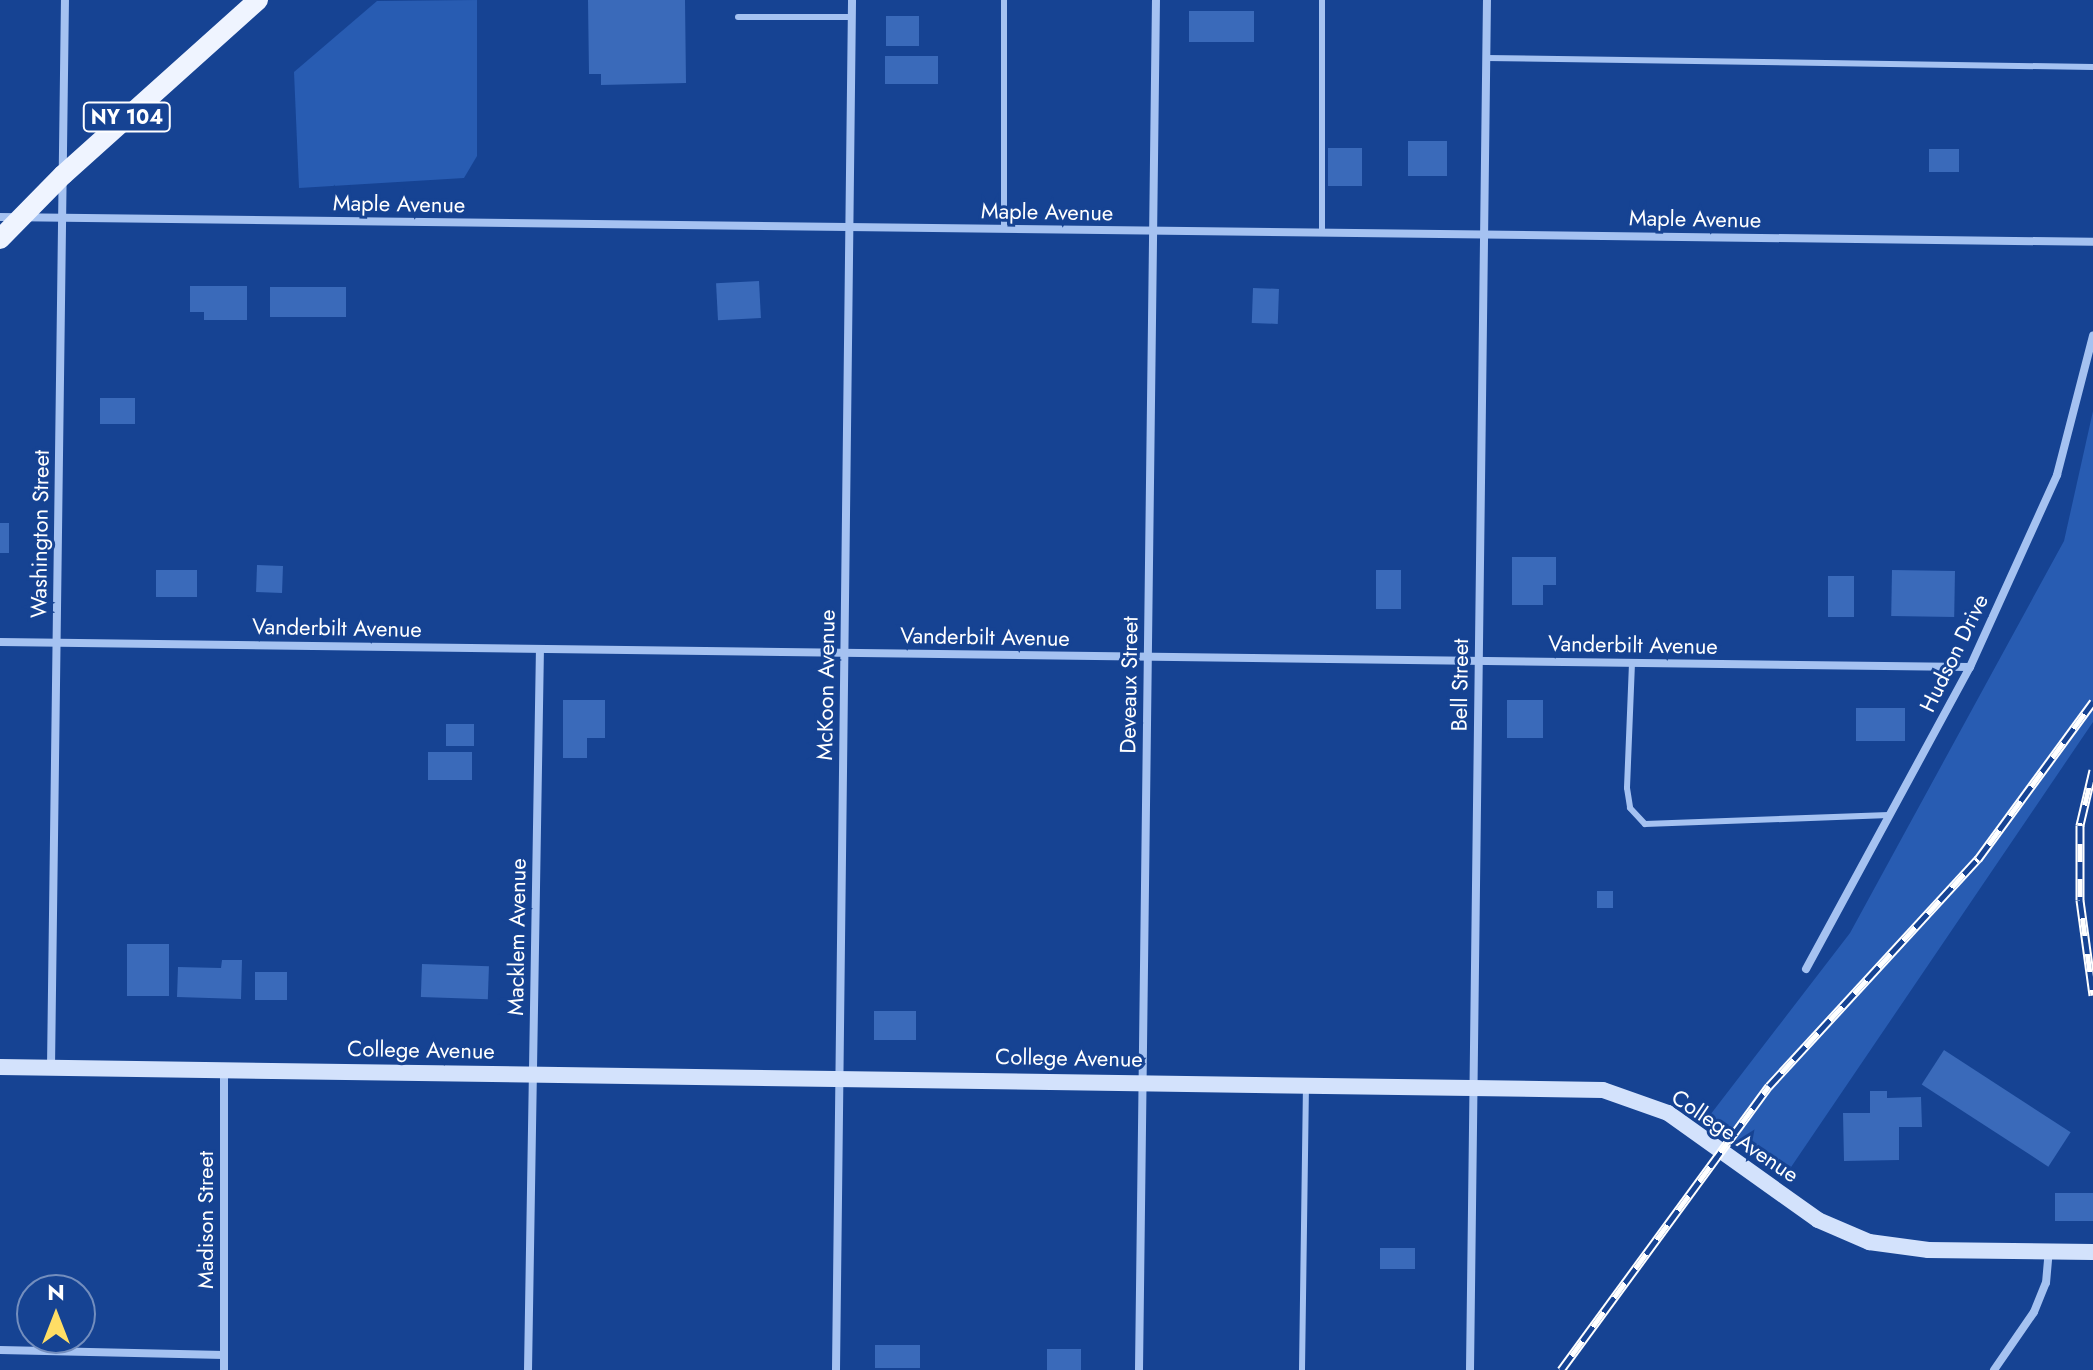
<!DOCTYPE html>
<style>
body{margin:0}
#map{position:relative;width:2093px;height:1370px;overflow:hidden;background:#164393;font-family:Jost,sans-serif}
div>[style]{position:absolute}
.green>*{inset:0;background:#285cb2}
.building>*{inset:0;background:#3a6aba;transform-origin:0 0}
.lane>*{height:6px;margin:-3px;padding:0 3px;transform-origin:3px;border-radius:3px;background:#a5c2f1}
.street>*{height:8px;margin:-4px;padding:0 4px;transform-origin:4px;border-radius:4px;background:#a5c2f1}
.secondary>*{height:16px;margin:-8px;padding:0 8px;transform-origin:8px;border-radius:8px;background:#d3e2fc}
.primary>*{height:20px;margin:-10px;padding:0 10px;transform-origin:10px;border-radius:10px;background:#eff4ff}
.rail>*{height:9px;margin-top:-4.5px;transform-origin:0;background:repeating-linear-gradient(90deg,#164393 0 18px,#fff 0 36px);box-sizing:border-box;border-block:2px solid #fff}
span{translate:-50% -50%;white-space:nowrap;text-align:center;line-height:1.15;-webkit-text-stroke:6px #164393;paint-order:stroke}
.shield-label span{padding:2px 6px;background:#164393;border:2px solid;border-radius:6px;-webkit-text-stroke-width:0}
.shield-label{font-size:20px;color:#fff;font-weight:700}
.street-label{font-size:22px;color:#fff}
.north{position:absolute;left:16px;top:1274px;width:80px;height:80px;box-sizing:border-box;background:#164393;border:2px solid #738ebe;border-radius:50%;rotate:0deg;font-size:22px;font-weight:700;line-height:32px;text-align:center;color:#fff}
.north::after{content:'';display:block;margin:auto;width:28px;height:36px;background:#ffde65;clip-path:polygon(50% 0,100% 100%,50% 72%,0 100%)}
</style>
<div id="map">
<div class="green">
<i style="clip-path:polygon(477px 0,477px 156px,464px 178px,299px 188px,294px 72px,377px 1px)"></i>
<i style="clip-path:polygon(2093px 411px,2093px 722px,1785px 1176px,1707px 1119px,1850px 933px,2064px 541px)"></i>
</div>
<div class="building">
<i style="clip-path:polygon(588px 0,685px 0,686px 83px,601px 85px,601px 74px,589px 74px)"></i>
<i style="left:1189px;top:11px;width:65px;height:31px"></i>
<i style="left:886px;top:16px;width:33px;height:30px"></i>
<i style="left:885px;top:56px;width:53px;height:28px"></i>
<i style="left:1408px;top:141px;width:39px;height:35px"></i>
<i style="left:1328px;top:148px;width:34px;height:38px"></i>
<i style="left:1929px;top:149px;width:30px;height:23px"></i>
<i style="left:759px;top:281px;width:37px;height:43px;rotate:87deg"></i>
<i style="clip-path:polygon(190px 286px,247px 286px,247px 320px,204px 320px,204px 312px,190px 312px)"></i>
<i style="left:270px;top:287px;width:76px;height:30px"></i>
<i style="left:1253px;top:288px;width:26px;height:35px;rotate:2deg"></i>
<i style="left:100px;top:398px;width:35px;height:26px"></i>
<i style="left:0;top:523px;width:9px;height:30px"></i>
<i style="clip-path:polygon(1512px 557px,1556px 557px,1556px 585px,1543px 585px,1543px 605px,1512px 605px)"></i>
<i style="left:257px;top:565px;width:26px;height:27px;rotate:2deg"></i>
<i style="left:156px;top:570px;width:41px;height:27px"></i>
<i style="left:1376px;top:570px;width:25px;height:39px"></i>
<i style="left:1892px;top:570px;width:63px;height:46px;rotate:1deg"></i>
<i style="left:1828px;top:576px;width:26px;height:41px"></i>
<i style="clip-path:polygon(563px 700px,605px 700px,605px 738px,587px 738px,587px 758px,563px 758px)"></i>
<i style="left:1507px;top:700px;width:36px;height:38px"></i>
<i style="left:1856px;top:708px;width:49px;height:33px"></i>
<i style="left:446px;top:724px;width:28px;height:22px"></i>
<i style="left:428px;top:752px;width:44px;height:28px"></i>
<i style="left:1597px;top:891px;width:16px;height:17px"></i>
<i style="left:127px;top:944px;width:42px;height:52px"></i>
<i style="clip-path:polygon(222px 960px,242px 960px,241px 999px,177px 997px,178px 967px,221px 968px)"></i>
<i style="left:422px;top:964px;width:67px;height:33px;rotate:2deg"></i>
<i style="left:255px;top:972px;width:32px;height:28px"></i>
<i style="left:874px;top:1011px;width:42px;height:29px"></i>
<i style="left:1944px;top:1050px;width:151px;height:41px;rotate:33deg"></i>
<i style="clip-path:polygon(1870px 1091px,1887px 1091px,1887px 1098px,1921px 1097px,1922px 1127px,1899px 1127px,1899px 1160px,1844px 1161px,1843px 1113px,1870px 1113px)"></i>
<i style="left:2055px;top:1193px;width:38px;height:28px"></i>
<i style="left:1380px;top:1248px;width:35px;height:21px"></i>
<i style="left:875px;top:1345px;width:45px;height:23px"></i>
<i style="left:1047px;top:1349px;width:34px;height:21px"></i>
</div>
<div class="lane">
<i style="left:738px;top:17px;width:113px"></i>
<i style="left:1486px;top:58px;width:607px;rotate:0.85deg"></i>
<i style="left:1004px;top:229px;width:229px;rotate:-90deg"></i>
<i style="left:1322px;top:233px;width:233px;rotate:-90deg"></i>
<i style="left:1632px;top:663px;width:125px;rotate:92.3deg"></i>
<i style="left:1627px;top:788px;width:20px;rotate:81deg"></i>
<i style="left:1630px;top:808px;width:22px;rotate:47deg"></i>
<i style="left:1645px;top:824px;width:244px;rotate:-2.1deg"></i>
<i style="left:1302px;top:1370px;width:284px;rotate:-89.2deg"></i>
</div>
<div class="street">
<i style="left:0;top:217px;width:2093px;rotate:0.68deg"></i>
<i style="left:0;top:642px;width:1970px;rotate:0.73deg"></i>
<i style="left:1806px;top:969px;width:344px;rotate:-61.5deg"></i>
<i style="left:1970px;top:667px;width:211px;rotate:-65.6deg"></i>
<i style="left:2057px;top:475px;width:144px;rotate:-75.5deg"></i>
<i style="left:51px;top:1067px;width:1067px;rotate:-89.25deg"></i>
<i style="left:0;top:1350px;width:224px;rotate:1.3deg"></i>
<i style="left:224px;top:1370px;width:299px;rotate:-90deg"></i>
<i style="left:528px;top:1370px;width:721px;rotate:-89.05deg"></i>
<i style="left:836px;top:1370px;width:1370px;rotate:-89.33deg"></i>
<i style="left:1139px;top:1370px;width:1370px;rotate:-89.29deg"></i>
<i style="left:1470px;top:1370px;width:1370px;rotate:-89.29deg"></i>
<i style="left:1994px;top:1370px;width:70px;rotate:-55.4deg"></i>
<i style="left:2034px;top:1312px;width:31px;rotate:-68deg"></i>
<i style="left:2046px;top:1283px;width:32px;rotate:-85deg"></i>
</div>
<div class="secondary">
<i style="left:0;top:1067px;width:1603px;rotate:0.82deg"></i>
<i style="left:1603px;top:1090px;width:69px;rotate:19.5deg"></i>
<i style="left:1668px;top:1113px;width:184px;rotate:35.5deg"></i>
<i style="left:1818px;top:1220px;width:56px;rotate:23.3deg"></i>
<i style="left:1869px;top:1242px;width:60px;rotate:7.7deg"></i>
<i style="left:1928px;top:1250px;width:165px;rotate:0.7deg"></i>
</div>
<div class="primary">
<i style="left:0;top:239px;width:90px;rotate:-45.5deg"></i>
<i style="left:63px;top:175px;width:262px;rotate:-41.9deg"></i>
</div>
<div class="rail">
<i style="left:2093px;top:770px;width:57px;rotate:103.3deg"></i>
<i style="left:2080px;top:825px;width:75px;rotate:90deg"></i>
<i style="left:2080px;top:900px;width:96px;rotate:82.2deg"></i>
<i style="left:1561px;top:1370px;width:352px;rotate:-53.8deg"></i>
<i style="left:1769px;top:1086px;width:309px;rotate:-47.4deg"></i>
<i style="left:1978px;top:859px;width:195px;rotate:-53.8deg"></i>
</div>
<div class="shield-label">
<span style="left:127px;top:117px">NY 104</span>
</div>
<div class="street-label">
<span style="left:399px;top:204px;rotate:1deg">Maple Avenue</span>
<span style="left:1047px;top:212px;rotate:1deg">Maple Avenue</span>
<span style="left:1695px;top:219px;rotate:1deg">Maple Avenue</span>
<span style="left:40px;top:534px;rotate:-89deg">Washington Street</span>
<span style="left:337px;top:628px;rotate:1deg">Vanderbilt Avenue</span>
<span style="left:985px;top:637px;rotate:1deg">Vanderbilt Avenue</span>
<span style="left:1633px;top:645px;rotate:1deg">Vanderbilt Avenue</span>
<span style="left:1954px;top:653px;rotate:-64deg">Hudson Drive</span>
<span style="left:826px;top:685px;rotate:-89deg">McKoon Avenue</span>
<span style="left:1129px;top:685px;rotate:-89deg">Deveaux Street</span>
<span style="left:1460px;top:685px;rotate:-89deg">Bell Street</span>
<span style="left:517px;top:937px;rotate:-89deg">Macklem Avenue</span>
<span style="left:421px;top:1050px;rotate:1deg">College Avenue</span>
<span style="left:1069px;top:1058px;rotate:1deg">College Avenue</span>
<span style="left:1735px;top:1136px;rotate:34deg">College Avenue</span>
<span style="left:206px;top:1220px;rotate:-90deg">Madison Street</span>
</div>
<div class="north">N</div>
</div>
